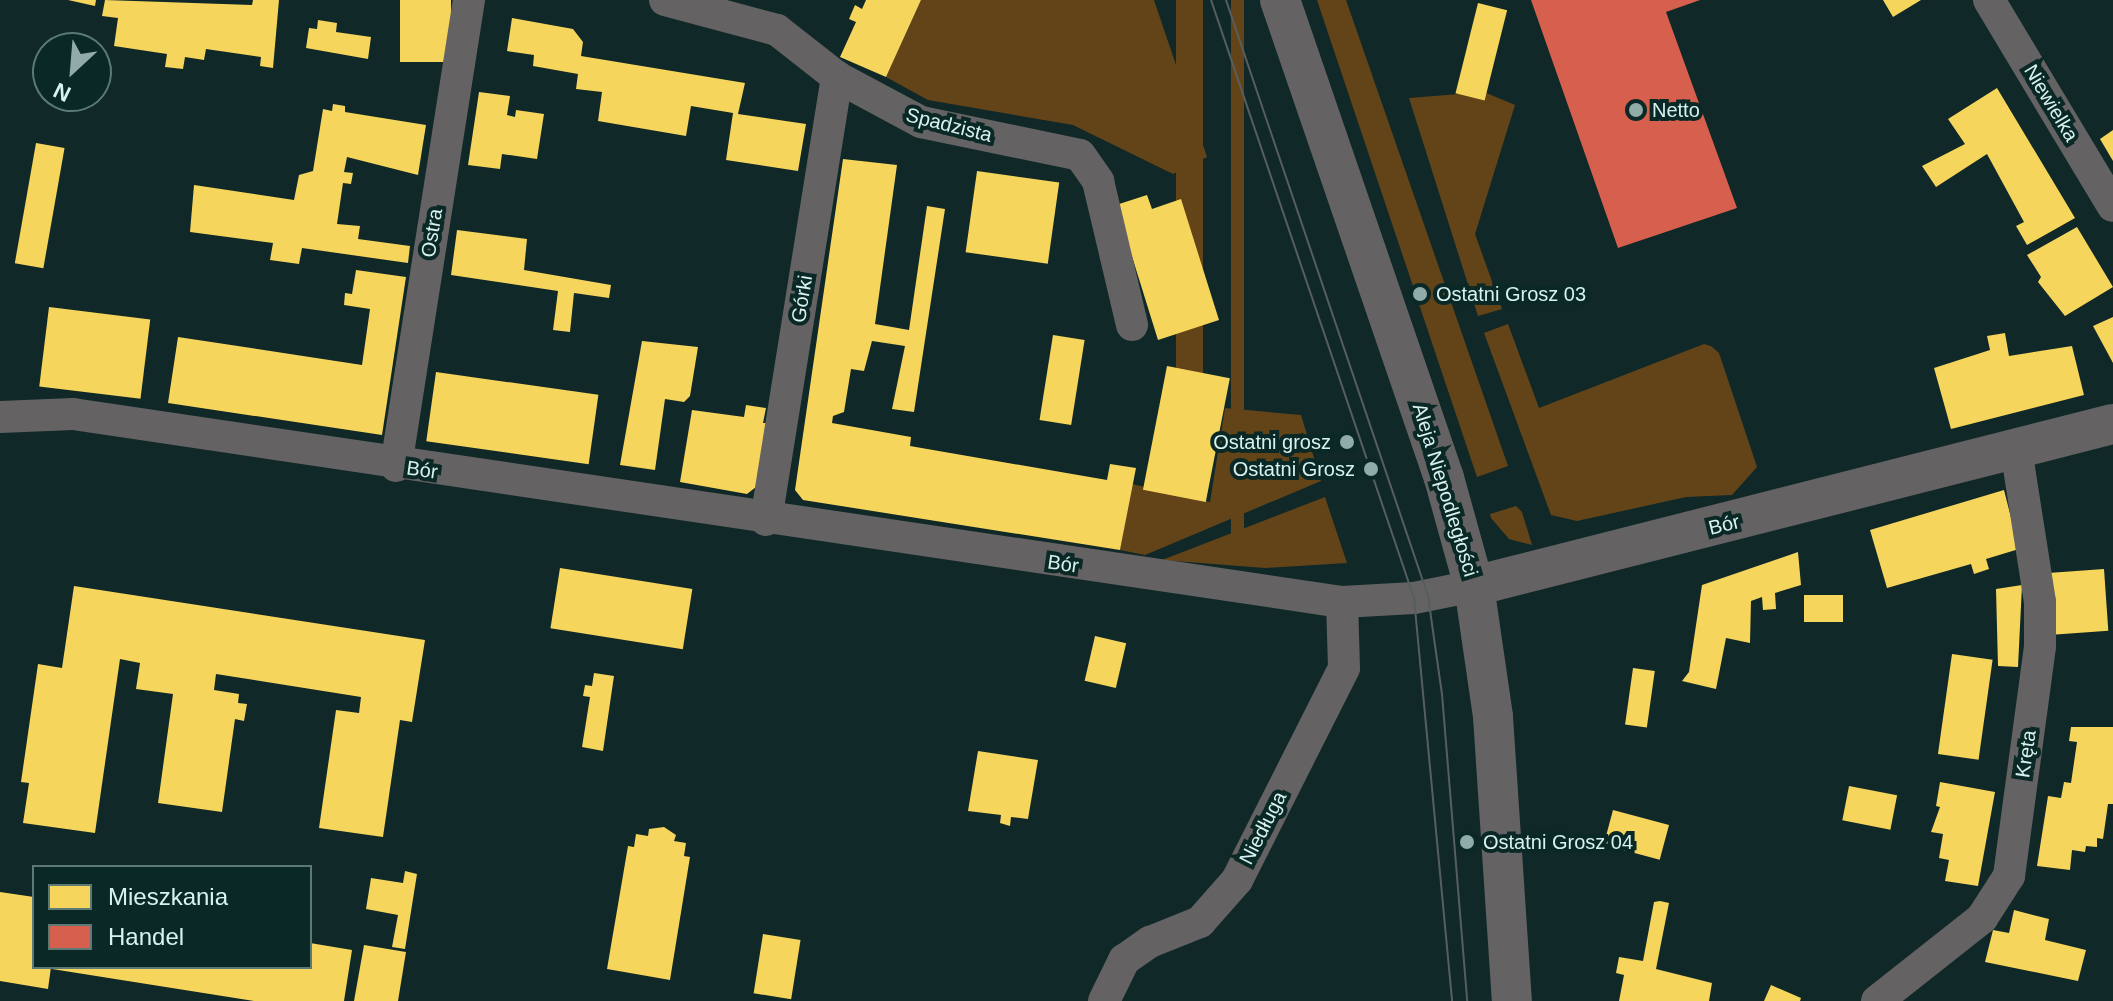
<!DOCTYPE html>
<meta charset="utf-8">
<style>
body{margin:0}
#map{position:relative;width:2113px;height:1001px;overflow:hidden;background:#102827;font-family:Arial,sans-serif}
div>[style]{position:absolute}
.green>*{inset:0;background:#634418;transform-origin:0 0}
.homes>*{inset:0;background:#f6d55c;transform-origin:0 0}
.shops>*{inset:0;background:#d6604d}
.minor>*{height:32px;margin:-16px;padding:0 16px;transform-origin:16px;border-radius:16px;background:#646262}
.tertiary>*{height:40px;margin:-20px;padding:0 20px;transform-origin:20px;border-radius:20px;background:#646262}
.tram>*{height:2px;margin:-1px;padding:0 1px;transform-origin:1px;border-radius:1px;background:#565f5e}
.dots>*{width:22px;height:22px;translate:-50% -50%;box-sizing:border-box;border:4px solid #0a2825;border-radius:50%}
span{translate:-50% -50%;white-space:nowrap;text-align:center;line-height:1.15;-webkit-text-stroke:8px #0a2825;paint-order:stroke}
.street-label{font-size:20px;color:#d7f2ef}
.poi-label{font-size:20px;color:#d7f2ef}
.left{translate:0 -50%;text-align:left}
.right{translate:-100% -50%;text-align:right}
.legend{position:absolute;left:32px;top:865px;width:280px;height:104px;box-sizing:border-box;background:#0a2825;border:2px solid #5c7976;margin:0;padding:10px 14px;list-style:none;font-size:24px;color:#d7f2ef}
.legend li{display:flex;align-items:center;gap:16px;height:40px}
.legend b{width:40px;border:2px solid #5c7976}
.north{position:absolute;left:32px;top:32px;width:80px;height:80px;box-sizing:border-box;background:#0a2825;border:2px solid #5c7976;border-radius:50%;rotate:206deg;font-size:22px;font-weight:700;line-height:32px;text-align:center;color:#d7f2ef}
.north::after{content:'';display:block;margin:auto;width:28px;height:36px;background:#91aba9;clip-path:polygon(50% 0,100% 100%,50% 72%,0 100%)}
</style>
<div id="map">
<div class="green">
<i style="clip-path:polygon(921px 0,1154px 0,1207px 157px,1173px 174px,1073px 125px,928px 100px,886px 77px)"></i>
<i style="left:1176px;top:0;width:27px;height:383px"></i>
<i style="left:1231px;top:0;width:13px;height:534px"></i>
<i style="clip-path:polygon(1317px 0,1346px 0,1508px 466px,1477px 477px)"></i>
<i style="clip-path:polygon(1484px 92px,1515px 105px,1475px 234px,1502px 309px,1478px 316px,1409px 98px)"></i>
<i style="clip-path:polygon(1508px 324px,1539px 408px,1704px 344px,1711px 346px,1719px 353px,1757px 467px,1732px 495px,1686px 497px,1577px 521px,1551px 515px,1484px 333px)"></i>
<i style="clip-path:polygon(1225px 408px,1301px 415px,1321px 481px,1145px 555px,1120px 550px,1132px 484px,1210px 502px)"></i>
<i style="clip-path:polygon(1325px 497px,1347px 563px,1265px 568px,1162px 560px)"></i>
<i style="clip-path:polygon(1516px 506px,1522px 512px,1532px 545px,1509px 539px,1491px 518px,1490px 514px)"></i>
</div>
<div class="homes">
<i style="clip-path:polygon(68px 0,96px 0,95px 6px)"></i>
<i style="clip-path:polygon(105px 0,252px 5px,253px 0,279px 0,273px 68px,260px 66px,261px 57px,206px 49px,204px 60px,185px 57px,183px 69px,165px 67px,167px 54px,114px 46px,118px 18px,102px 16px)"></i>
<i style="left:400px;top:0;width:51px;height:62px"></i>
<i style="clip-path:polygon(866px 0,921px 0,886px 77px,840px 57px,856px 22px,849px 19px,855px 5px,862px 9px)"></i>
<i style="clip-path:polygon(1883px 0,1921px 0,1893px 17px)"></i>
<i style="left:1478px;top:3px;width:30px;height:93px;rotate:14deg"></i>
<i style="clip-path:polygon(512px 18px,573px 29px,583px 42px,581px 56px,745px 83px,738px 114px,806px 124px,798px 171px,726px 160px,733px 113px,691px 106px,686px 136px,598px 121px,602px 92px,576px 89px,578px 74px,533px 66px,534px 55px,507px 51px)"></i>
<i style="clip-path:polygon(318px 20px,337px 23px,336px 32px,371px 37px,368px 59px,306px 48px,309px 28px,317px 29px)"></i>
<i style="clip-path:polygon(1997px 88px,2075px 218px,2027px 245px,2016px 226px,2024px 222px,1987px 154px,1936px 187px,1922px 166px,1965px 144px,1948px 119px)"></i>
<i style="clip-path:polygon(479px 92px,510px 96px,507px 115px,515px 117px,516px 110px,544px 114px,537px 159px,502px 154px,500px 169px,468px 165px)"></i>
<i style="clip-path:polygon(333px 104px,345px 106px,345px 112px,426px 125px,418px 175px,347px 157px,344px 172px,353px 173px,351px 184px,343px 183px,337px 224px,360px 226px,358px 239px,410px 246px,408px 263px,302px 248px,299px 264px,270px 260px,273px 243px,190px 232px,194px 185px,294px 200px,299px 175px,313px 171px,323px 109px,332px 111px)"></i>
<i style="clip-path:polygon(2113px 130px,2113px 161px,2100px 139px)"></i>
<i style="left:36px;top:143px;width:29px;height:122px;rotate:10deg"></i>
<i style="clip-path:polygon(843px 159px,897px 165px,875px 324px,909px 330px,927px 206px,945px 209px,914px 412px,892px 409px,905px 346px,872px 341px,864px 371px,851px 369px,844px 412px,833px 416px,832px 423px,911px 437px,910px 446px,1107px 480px,1110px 464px,1136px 468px,1120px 550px,803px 500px,795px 490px)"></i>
<i style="left:977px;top:171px;width:83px;height:82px;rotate:8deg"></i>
<i style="clip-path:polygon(1147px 195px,1152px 209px,1181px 199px,1219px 320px,1158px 340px,1116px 205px)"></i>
<i style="clip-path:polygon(2077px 227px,2113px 287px,2065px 316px,2038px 282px,2041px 277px,2027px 255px)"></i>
<i style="clip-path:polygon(457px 230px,527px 239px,524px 270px,611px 285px,609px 298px,574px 293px,570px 332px,553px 330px,558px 291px,451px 275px)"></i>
<i style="clip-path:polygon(356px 270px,406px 277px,382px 435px,168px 403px,178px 337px,362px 365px,370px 309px,344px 305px,345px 293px,352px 294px)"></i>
<i style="left:49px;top:307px;width:102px;height:80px;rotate:7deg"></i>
<i style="clip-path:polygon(2113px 317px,2113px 363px,2093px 326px)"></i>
<i style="clip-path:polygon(2005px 333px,2009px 356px,2072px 346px,2084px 395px,1951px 429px,1934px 368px,1990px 350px,1987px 336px)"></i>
<i style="left:1053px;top:335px;width:32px;height:86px;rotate:9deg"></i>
<i style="clip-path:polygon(642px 341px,698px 347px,690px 396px,684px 402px,665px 399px,655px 470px,620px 465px)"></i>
<i style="left:1167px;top:366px;width:64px;height:126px;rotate:11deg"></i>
<i style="left:436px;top:372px;width:164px;height:70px;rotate:8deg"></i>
<i style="clip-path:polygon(746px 405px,766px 408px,763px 423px,768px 423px,756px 487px,747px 494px,680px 482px,692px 410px,744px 417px)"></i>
<i style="clip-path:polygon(2004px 490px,2019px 549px,1986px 559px,1989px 569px,1974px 574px,1971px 564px,1887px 588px,1870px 530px)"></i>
<i style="clip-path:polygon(1798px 552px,1801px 585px,1775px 593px,1776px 609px,1763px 610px,1762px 597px,1751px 601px,1750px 643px,1726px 638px,1716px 689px,1682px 681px,1689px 672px,1702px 585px)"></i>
<i style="left:560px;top:568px;width:134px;height:61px;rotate:9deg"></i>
<i style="left:2104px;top:569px;width:62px;height:56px;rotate:86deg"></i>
<i style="clip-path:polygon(2022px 585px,2018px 667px,1998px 666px,1996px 589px)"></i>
<i style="clip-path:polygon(74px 586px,425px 640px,412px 722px,400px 720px,383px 837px,319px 828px,336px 710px,359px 713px,361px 697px,216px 674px,214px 690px,239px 694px,238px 703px,247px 704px,244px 721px,235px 719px,222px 812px,158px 803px,173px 694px,136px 689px,140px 663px,120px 659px,95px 833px,23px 823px,29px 783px,21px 782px,38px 664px,62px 668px)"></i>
<i style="left:1804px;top:595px;width:39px;height:27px"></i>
<i style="left:1095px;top:636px;width:32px;height:46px;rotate:13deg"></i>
<i style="left:1952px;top:654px;width:41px;height:101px;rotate:8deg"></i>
<i style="left:1633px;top:668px;width:22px;height:57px;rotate:8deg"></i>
<i style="clip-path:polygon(594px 673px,614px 676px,603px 751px,582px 747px,590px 697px,583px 696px,585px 685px,592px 686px)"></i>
<i style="clip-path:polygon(2071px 727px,2113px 727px,2113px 804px,2108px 804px,2103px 839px,2097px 838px,2097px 847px,2086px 846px,2085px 852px,2072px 850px,2070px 870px,2037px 866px,2048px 796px,2061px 798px,2064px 782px,2071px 783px,2077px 742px,2069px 741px)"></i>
<i style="clip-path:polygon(978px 751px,1038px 760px,1028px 819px,1011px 817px,1010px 826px,1000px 823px,1001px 815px,968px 811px)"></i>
<i style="clip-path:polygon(1940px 782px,1995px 792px,1978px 886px,1945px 881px,1949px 860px,1939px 858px,1943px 834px,1931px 832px,1940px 807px,1936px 806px)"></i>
<i style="left:1849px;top:786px;width:49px;height:35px;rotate:11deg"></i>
<i style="left:1613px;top:810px;width:58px;height:36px;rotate:15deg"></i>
<i style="clip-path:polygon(664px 827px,676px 835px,674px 841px,686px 843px,684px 856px,690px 857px,670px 980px,607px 969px,628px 846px,634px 847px,636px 834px,648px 836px,649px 829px)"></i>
<i style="clip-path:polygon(405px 871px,417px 874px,405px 949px,392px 947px,398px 915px,366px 909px,371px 878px,403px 883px)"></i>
<i style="clip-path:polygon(0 892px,34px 897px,34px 967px,51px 967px,48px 989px,0 981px)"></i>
<i style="clip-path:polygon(1660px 901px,1669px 903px,1656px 969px,1712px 983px,1709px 1001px,1619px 1001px,1624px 975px,1616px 973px,1619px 957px,1643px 961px,1654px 902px)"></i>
<i style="clip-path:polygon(2014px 910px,2049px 919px,2045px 940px,2086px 950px,2078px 981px,1985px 962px,1993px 930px,2009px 933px)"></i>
<i style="left:763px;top:934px;width:38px;height:60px;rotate:9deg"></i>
<i style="clip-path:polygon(310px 943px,352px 950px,344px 1001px,254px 1001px,52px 969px,310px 967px)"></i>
<i style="clip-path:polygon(364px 945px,406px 952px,398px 1001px,354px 1001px)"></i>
<i style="clip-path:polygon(1771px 985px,1801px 998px,1800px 1001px,1764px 1001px)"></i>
</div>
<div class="shops">
<i style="clip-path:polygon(1531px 0,1700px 0,1666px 12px,1737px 208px,1618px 248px)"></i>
</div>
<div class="minor">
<i style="left:665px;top:0;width:116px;rotate:15deg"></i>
<i style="left:777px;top:30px;width:76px;rotate:38.1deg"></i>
<i style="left:837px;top:77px;width:95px;rotate:28.2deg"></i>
<i style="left:921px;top:122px;width:162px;rotate:11.7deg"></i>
<i style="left:1080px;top:155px;width:32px;rotate:55deg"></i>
<i style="left:1098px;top:181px;width:148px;rotate:76.7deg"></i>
<i style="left:1989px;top:0;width:240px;rotate:59deg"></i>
<i style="left:0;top:417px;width:73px;rotate:-2.4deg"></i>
<i style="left:73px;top:414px;width:1283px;rotate:8.43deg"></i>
<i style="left:1342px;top:602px;width:72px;rotate:-3.2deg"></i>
<i style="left:1414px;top:598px;width:61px;rotate:-11.3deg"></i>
<i style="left:396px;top:466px;width:472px;rotate:-81.1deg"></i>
<i style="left:766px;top:520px;width:449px;rotate:-80.9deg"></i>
<i style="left:1104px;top:1001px;width:46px;rotate:-64deg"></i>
<i style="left:1124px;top:960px;width:32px;rotate:-35deg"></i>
<i style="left:1150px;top:942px;width:54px;rotate:-21.8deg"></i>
<i style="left:1200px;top:922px;width:56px;rotate:-48.6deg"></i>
<i style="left:1237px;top:880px;width:237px;rotate:-63.2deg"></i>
<i style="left:1344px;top:668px;width:66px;rotate:-91.7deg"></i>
<i style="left:1877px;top:1001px;width:134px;rotate:-38.3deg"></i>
<i style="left:1982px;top:918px;width:50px;rotate:-57.3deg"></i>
<i style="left:2009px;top:876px;width:232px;rotate:-82.3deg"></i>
<i style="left:2040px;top:646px;width:44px;rotate:-90deg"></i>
<i style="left:2040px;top:602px;width:155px;rotate:-98.9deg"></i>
</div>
<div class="tertiary">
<i style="left:1280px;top:0;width:505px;rotate:71.06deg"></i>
<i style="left:1444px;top:478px;width:112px;rotate:74.5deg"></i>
<i style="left:1474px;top:586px;width:132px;rotate:81.7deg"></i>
<i style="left:1493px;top:717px;width:285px;rotate:86.2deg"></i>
<i style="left:1474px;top:586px;width:659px;rotate:-14.23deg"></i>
</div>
<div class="tram">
<i style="left:1211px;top:0;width:632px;rotate:71.25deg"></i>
<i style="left:1414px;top:598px;width:405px;rotate:84.6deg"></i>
<i style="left:1226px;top:0;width:629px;rotate:71.28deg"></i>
<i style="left:1428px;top:596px;width:99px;rotate:81.9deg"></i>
<i style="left:1442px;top:694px;width:308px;rotate:85.3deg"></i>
</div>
<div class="dots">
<i style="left:1636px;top:110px;background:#91aba9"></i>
<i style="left:1420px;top:294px;background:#91aba9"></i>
<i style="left:1347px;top:442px;background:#91aba9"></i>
<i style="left:1371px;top:469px;background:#91aba9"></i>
<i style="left:1467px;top:842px;background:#91aba9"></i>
</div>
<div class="street-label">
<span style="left:2051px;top:103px;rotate:59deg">Niewielka</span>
<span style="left:949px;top:125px;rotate:14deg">Spadzista</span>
<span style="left:432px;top:233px;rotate:-81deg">Ostra</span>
<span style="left:802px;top:299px;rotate:-81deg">Górki</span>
<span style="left:422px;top:470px;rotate:8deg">Bór</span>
<span style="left:1445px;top:490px;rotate:73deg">Aleja Niepodległości</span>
<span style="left:1724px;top:525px;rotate:-14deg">Bór</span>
<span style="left:1063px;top:564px;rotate:8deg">Bór</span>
<span style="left:2026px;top:754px;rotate:-82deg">Kręta</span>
<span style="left:1263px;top:828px;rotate:-63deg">Niedługa</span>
</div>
<div class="poi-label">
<span class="left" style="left:1652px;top:110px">Netto</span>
<span class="left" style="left:1436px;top:294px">Ostatni Grosz 03</span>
<span class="right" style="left:1331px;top:442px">Ostatni grosz</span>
<span class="right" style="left:1355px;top:469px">Ostatni Grosz</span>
<span class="left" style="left:1483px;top:842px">Ostatni Grosz 04</span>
</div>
<ul class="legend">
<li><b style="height:22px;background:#f6d55c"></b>Mieszkania</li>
<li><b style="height:22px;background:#d6604d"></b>Handel</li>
</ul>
<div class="north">N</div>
</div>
